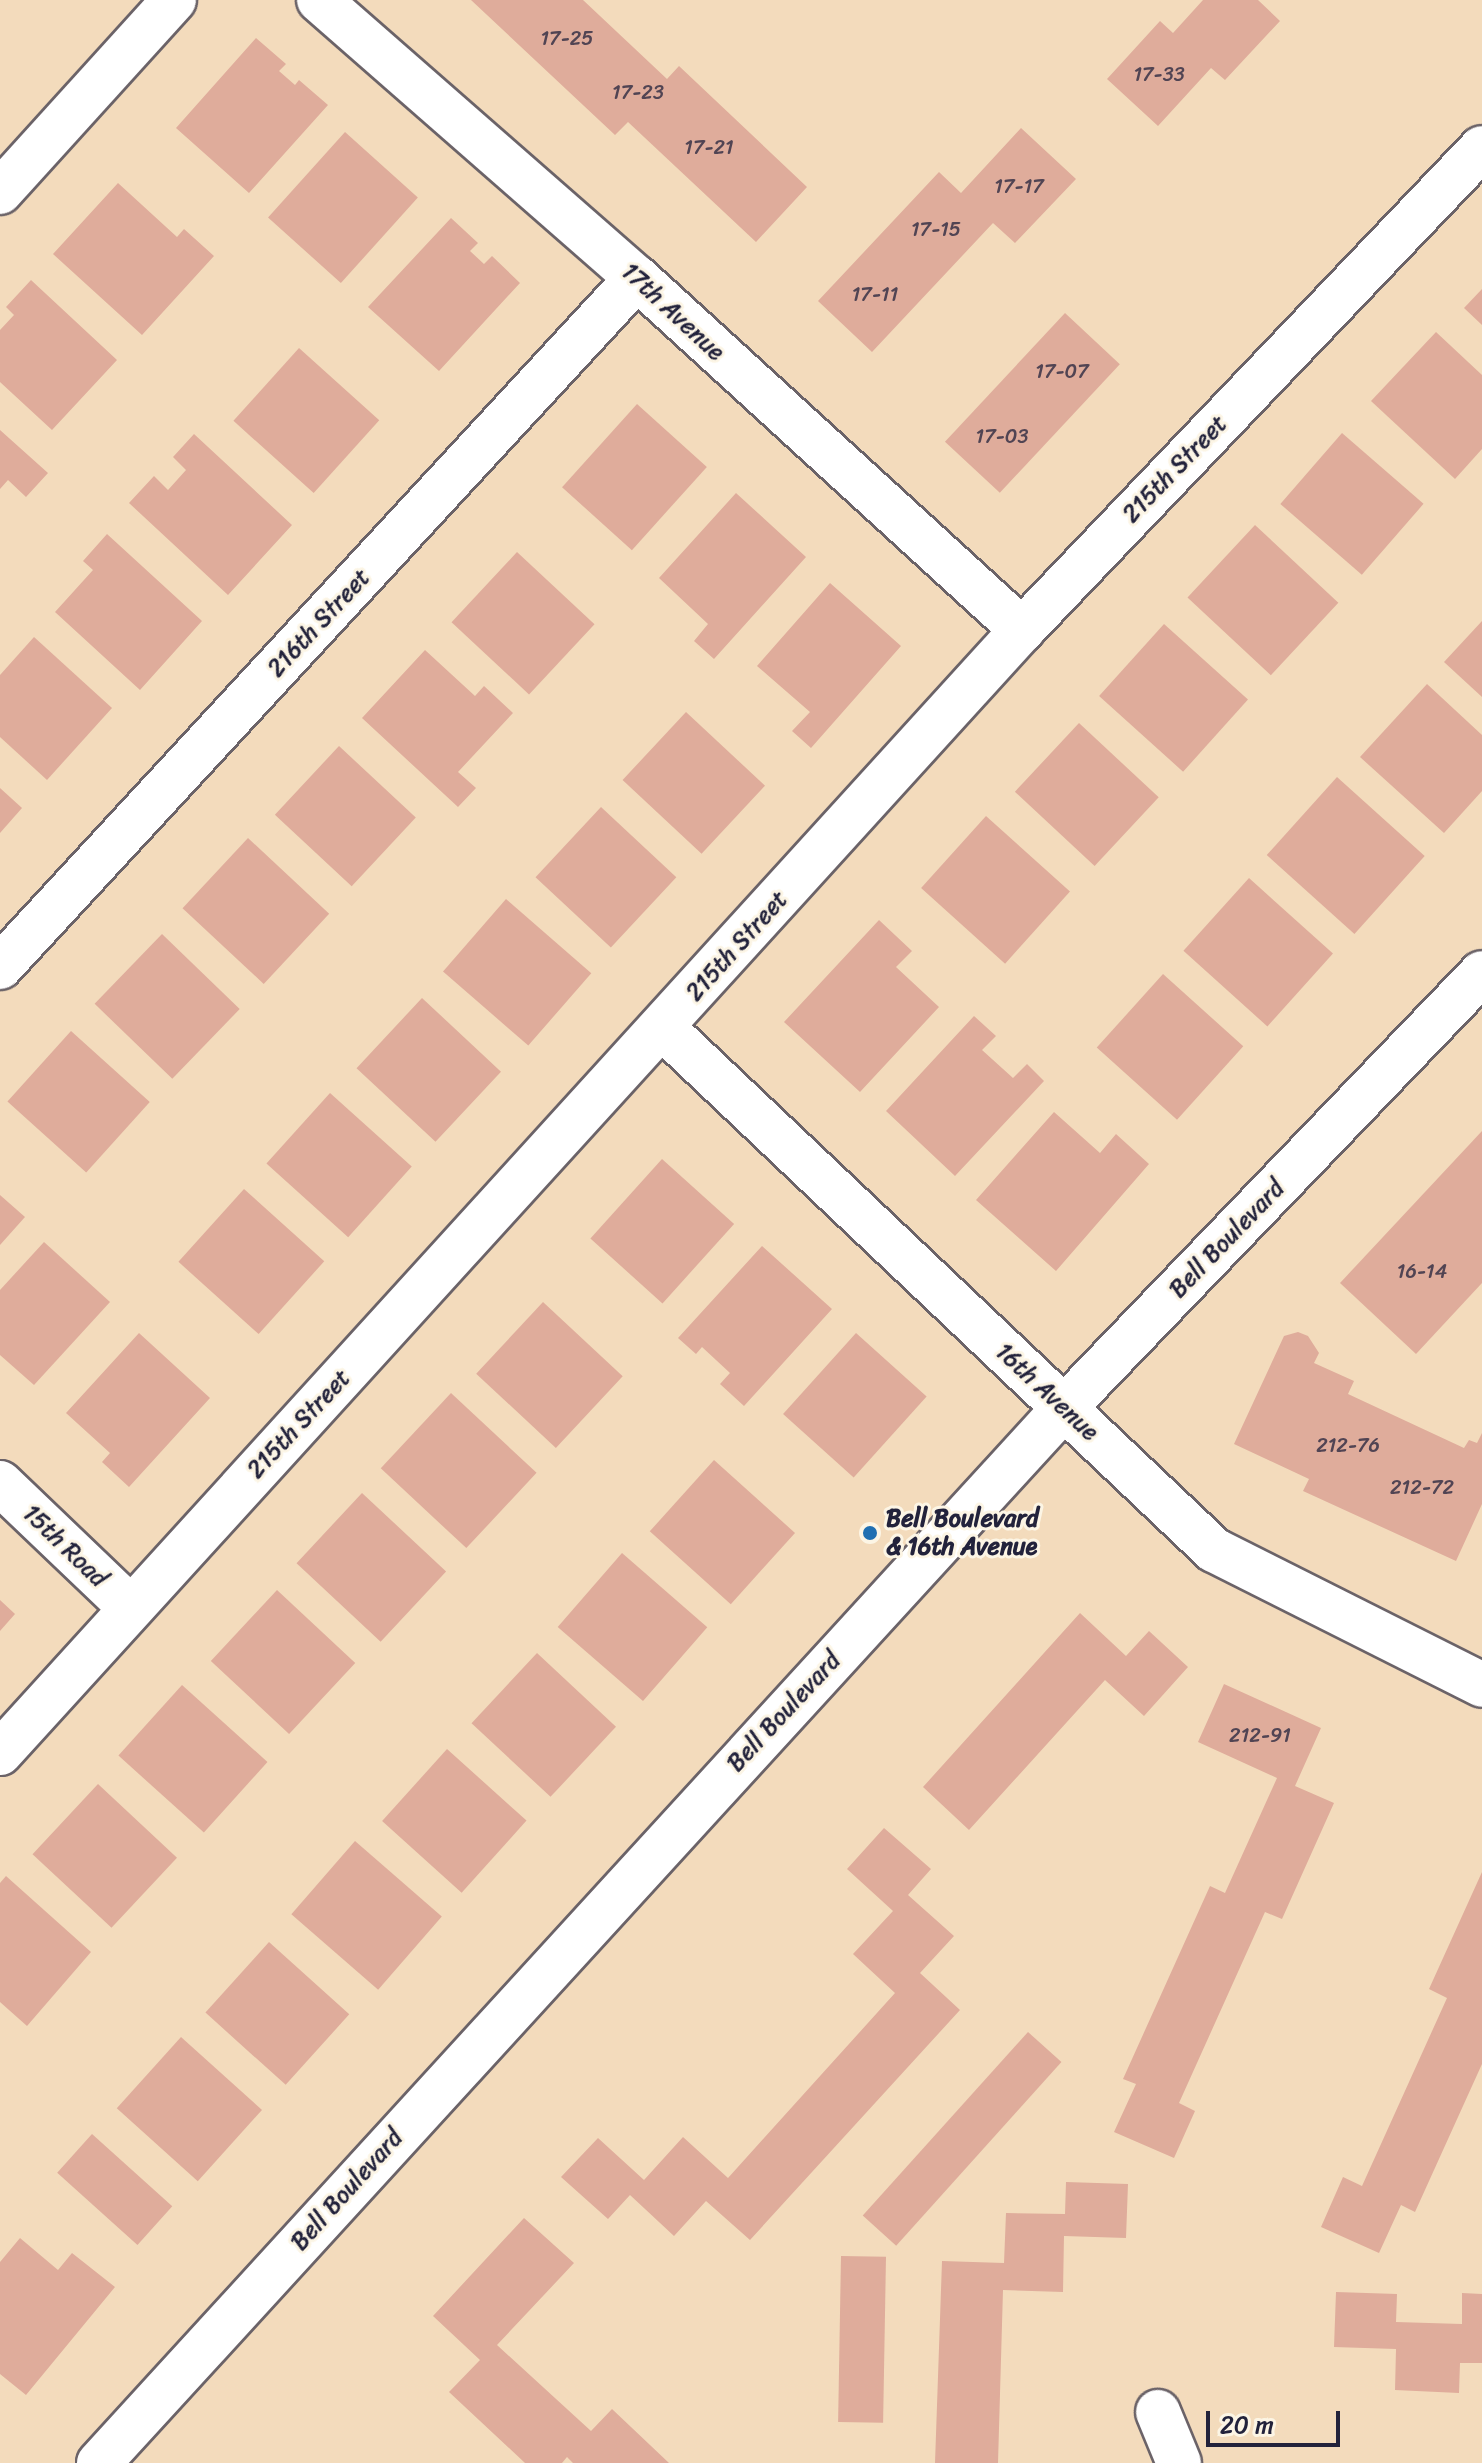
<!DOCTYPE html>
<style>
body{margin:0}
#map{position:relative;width:1482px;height:2463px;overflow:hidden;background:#f3dbbc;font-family:Sriracha,sans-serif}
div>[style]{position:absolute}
.building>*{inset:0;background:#dfac9b;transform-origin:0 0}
.roads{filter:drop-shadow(2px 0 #6b6368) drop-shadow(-2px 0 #6b6368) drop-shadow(0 2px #6b6368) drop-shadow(0 -2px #6b6368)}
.minor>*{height:44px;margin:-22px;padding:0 22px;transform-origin:22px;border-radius:22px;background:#fff}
.dots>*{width:22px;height:22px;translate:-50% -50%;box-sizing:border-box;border:4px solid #fcf5e5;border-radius:50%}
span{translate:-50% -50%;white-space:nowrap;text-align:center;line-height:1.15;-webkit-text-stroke:6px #fcf5e5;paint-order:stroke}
.number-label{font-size:20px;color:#514453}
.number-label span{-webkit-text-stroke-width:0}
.street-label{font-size:24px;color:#22223b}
.poi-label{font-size:24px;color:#22223b;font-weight:700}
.left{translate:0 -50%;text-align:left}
.scale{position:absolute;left:1206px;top:2411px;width:134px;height:36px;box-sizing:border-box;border:4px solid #22223b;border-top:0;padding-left:10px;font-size:24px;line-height:28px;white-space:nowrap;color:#22223b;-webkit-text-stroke:6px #fcf5e5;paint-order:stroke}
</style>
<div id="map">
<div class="building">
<i style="clip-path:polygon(471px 0,583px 0,667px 79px,679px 66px,807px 187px,756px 242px,628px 122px,615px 135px)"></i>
<i style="clip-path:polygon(1203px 0,1258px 0,1280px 21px,1225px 80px,1211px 68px,1158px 126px,1107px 79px,1160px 21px,1173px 33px)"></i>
<i style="clip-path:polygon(256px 38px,286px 64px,279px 71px,295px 85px,299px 80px,328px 105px,249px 193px,176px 128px)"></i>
<i style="clip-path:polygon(1021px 128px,1076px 179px,1015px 243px,993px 223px,872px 352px,818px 301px,939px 172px,961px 193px)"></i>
<i style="left:345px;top:132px;width:98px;height:115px;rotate:42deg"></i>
<i style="clip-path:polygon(118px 183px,177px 237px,184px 229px,214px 256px,142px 335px,53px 254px)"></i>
<i style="clip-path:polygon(451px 218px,478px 243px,470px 251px,484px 264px,492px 256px,520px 283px,439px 371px,368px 307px)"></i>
<i style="clip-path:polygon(31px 280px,117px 360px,52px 430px,0 382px,0 330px,14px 315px,6px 307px)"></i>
<i style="clip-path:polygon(1482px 289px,1482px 325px,1464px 308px)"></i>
<i style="left:1065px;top:313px;width:75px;height:176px;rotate:43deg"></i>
<i style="clip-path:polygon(1436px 332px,1482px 375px,1482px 449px,1455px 479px,1371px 401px)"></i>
<i style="left:299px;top:348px;width:108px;height:98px;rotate:42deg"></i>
<i style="left:637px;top:404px;width:94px;height:112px;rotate:42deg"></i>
<i style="clip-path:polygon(0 430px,48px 473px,26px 497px,8px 480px,0 489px)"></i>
<i style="left:1342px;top:433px;width:108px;height:94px;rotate:41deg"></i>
<i style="clip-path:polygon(194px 434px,292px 525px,228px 595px,129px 503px,154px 476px,168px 490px,186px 470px,173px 457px)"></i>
<i style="clip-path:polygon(736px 493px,806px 557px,714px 659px,694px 641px,708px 624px,659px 578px)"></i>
<i style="left:1255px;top:525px;width:114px;height:99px;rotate:43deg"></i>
<i style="clip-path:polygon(107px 534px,202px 621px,140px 690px,55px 612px,93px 570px,83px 561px)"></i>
<i style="left:517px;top:552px;width:106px;height:96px;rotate:43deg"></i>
<i style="clip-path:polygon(830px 583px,901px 646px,811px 748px,792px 731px,810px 712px,757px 666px)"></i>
<i style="clip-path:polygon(1482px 621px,1482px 697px,1444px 662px)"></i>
<i style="left:1164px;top:624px;width:113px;height:97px;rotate:42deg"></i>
<i style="clip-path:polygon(34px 637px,112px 708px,47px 780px,0 737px,0 675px)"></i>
<i style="clip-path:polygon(425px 650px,475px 696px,484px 686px,513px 713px,458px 772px,476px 788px,458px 807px,362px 718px)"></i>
<i style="clip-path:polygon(1427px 684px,1482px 735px,1482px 791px,1444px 833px,1360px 757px)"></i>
<i style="left:686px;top:712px;width:108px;height:93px;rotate:43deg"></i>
<i style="left:1079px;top:723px;width:109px;height:94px;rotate:43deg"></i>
<i style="left:339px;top:746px;width:105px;height:94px;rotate:43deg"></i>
<i style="left:1337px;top:777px;width:118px;height:105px;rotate:42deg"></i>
<i style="clip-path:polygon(0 788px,22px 808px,0 833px)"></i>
<i style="left:601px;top:807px;width:103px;height:96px;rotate:43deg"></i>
<i style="left:986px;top:816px;width:113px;height:97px;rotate:42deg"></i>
<i style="left:248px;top:838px;width:111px;height:96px;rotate:43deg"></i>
<i style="left:1249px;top:878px;width:113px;height:98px;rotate:42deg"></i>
<i style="left:506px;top:899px;width:113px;height:96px;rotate:41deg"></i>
<i style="clip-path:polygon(879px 920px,912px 951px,896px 967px,939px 1007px,860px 1092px,784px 1022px)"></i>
<i style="left:162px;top:934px;width:108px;height:97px;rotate:44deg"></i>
<i style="left:1163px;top:974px;width:108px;height:99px;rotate:42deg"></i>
<i style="left:422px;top:998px;width:108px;height:96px;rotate:43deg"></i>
<i style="clip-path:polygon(974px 1016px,996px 1036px,982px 1050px,1013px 1078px,1027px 1064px,1044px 1081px,955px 1176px,886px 1111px)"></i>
<i style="left:71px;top:1031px;width:106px;height:95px;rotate:42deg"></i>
<i style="left:330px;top:1093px;width:110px;height:95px;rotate:42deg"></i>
<i style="clip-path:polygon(1054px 1112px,1100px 1153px,1116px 1134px,1149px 1164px,1056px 1271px,976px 1200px)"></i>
<i style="clip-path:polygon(1482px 1131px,1482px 1283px,1416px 1354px,1340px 1283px)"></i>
<i style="left:662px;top:1159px;width:97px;height:107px;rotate:42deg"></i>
<i style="left:244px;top:1189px;width:108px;height:98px;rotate:42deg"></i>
<i style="clip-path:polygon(0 1195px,25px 1217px,0 1245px)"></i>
<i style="clip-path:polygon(44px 1242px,110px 1302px,34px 1385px,0 1355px,0 1290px)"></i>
<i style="clip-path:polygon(762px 1246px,832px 1309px,744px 1406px,720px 1384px,730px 1373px,702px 1347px,696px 1354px,678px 1338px)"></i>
<i style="left:543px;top:1302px;width:109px;height:98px;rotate:43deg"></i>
<i style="clip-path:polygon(1298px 1332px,1308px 1336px,1319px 1353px,1314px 1363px,1354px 1381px,1348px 1394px,1464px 1448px,1469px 1440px,1477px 1443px,1482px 1433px,1482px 1504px,1456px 1561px,1303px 1491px,1309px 1479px,1234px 1444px,1284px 1336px)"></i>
<i style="clip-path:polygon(139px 1333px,210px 1398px,129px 1487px,102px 1462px,110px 1453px,66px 1413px)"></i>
<i style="left:856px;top:1333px;width:95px;height:109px;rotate:42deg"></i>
<i style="left:451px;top:1393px;width:117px;height:103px;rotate:43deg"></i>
<i style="left:714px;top:1460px;width:109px;height:96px;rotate:42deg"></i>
<i style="left:362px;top:1493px;width:115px;height:96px;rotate:43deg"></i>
<i style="left:622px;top:1553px;width:113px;height:98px;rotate:41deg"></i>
<i style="left:277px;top:1590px;width:107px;height:97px;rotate:43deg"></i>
<i style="clip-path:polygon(0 1600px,15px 1614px,0 1631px)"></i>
<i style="clip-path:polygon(1080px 1613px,1126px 1656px,1149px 1631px,1188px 1667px,1144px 1716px,1105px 1680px,969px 1830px,923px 1787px)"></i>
<i style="left:537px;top:1653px;width:108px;height:96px;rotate:43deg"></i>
<i style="clip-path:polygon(1224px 1684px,1321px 1728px,1295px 1786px,1334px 1803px,1282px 1919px,1265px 1912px,1179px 2103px,1195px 2111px,1174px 2158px,1114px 2132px,1136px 2084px,1123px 2079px,1210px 1886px,1225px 1893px,1277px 1778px,1198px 1742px)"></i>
<i style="left:182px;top:1685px;width:115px;height:95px;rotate:42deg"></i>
<i style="left:447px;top:1749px;width:107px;height:97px;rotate:42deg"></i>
<i style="left:98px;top:1784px;width:108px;height:96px;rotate:43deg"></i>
<i style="clip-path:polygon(884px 1828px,931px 1869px,908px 1895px,954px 1936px,920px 1973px,960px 2010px,750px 2240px,706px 2201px,674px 2236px,630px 2195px,608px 2219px,561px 2177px,598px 2138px,644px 2180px,683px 2137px,728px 2178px,895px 1993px,853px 1954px,893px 1911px,847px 1869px)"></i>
<i style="left:355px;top:1841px;width:115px;height:97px;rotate:41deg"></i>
<i style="clip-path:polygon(1482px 1872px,1482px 2064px,1415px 2212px,1401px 2205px,1379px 2253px,1321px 2227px,1343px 2177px,1362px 2186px,1447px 1998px,1429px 1989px)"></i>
<i style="clip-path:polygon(6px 1876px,91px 1952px,27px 2026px,0 2002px,0 1883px)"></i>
<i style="left:269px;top:1942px;width:108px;height:95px;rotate:42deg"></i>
<i style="left:1028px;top:2032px;width:45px;height:247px;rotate:42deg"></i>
<i style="left:181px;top:2037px;width:109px;height:96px;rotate:42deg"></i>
<i style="left:92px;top:2134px;width:108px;height:52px;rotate:42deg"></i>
<i style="clip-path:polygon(1066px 2182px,1128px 2184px,1126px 2238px,1064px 2236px,1063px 2292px,1003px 2290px,998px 2463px,935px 2463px,942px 2261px,1004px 2263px,1006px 2213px,1065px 2214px)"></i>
<i style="clip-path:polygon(524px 2218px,574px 2263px,497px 2345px,591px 2431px,612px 2409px,669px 2463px,573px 2463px,567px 2457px,562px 2463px,525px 2463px,449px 2392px,480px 2360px,433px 2316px)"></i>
<i style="clip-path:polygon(20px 2238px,58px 2270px,72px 2253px,115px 2287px,26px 2395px,0 2374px,0 2262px)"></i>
<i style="left:841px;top:2256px;width:45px;height:166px;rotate:1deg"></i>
<i style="clip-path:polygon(1336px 2292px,1397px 2294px,1396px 2322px,1462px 2324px,1462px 2293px,1482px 2294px,1482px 2363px,1460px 2363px,1459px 2393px,1395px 2390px,1396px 2349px,1334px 2347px)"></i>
</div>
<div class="roads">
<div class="minor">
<i style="left:319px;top:0;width:422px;rotate:41.2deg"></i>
<i style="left:637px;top:278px;width:522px;rotate:42.44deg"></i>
<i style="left:0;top:192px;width:259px;rotate:-47.8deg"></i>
<i style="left:0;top:967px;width:938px;rotate:-47.25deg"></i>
<i style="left:663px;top:1028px;width:759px;rotate:43.45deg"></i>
<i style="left:1214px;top:1550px;width:300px;rotate:26.7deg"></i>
<i style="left:0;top:1483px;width:181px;rotate:43.7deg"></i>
<i style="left:0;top:1753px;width:1518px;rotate:-47.7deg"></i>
<i style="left:1022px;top:630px;width:666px;rotate:-46.34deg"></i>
<i style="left:1158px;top:2412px;width:55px;rotate:67.6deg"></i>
<i style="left:99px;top:2463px;width:1430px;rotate:-47.55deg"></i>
<i style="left:1064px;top:1408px;width:603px;rotate:-46.14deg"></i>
</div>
</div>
<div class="dots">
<i style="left:870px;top:1533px;background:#1f6fb2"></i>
</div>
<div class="number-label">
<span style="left:567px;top:38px">17-25</span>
<span style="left:1159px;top:74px">17-33</span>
<span style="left:638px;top:92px">17-23</span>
<span style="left:709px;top:147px">17-21</span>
<span style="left:1019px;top:186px">17-17</span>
<span style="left:936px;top:229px">17-15</span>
<span style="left:875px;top:294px">17-11</span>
<span style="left:1062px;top:371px">17-07</span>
<span style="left:1002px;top:436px">17-03</span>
<span style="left:1422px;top:1271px">16-14</span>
<span style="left:1348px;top:1445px">212-76</span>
<span style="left:1422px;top:1487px">212-72</span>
<span style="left:1260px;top:1735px">212-91</span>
</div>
<div class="street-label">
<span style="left:673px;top:312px;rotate:43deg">17th Avenue</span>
<span style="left:1175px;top:469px;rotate:-46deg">215th Street</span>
<span style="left:319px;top:623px;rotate:-47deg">216th Street</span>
<span style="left:737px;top:946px;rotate:-48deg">215th Street</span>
<span style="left:1227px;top:1239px;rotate:-46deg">Bell Boulevard</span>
<span style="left:1047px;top:1392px;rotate:43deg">16th Avenue</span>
<span style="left:299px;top:1424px;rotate:-47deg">215th Street</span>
<span style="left:65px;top:1546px;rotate:44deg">15th Road</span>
<span style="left:784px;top:1712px;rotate:-47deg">Bell Boulevard</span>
<span style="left:347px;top:2190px;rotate:-48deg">Bell Boulevard</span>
</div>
<div class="poi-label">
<span class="left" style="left:886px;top:1533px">Bell Boulevard<br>&amp; 16th Avenue</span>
</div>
<div class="scale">20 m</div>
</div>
